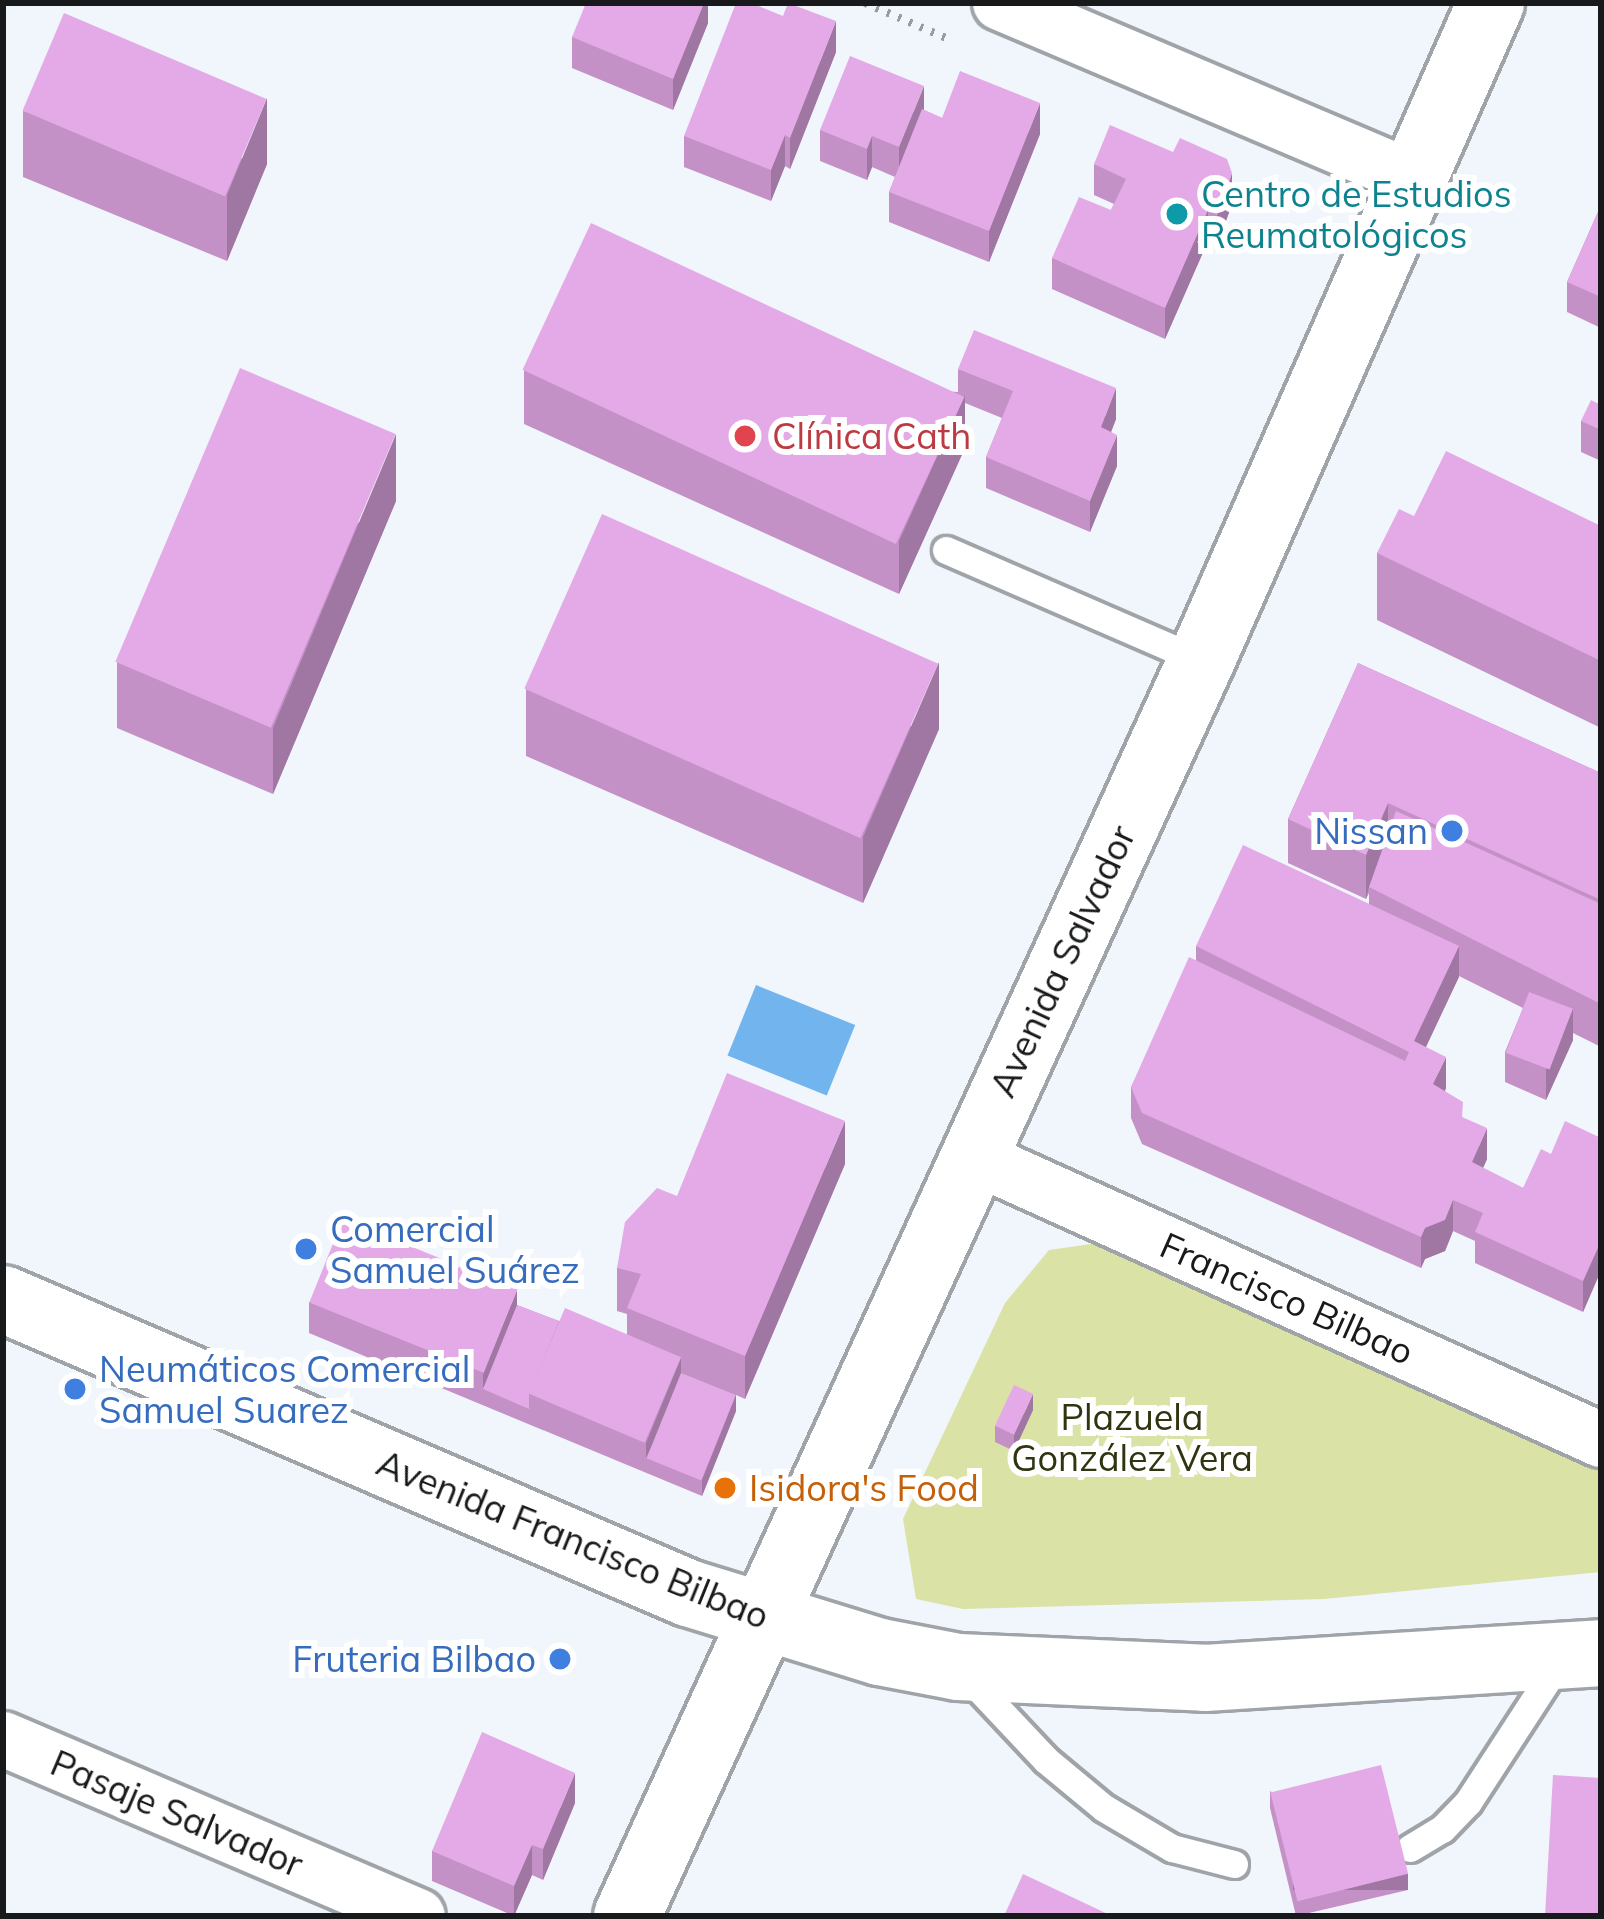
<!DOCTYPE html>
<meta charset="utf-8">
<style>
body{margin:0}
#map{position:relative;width:1604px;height:1919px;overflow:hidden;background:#f0f6fb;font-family:Mulish,sans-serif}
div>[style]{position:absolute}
.green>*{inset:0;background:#dae2a6}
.water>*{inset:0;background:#72b4ed;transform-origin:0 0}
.path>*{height:8px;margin-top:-4px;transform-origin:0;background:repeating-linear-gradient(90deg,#989ca0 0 3px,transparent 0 12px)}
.roads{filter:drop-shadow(3px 0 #9fa4a9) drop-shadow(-3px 0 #9fa4a9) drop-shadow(0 3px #9fa4a9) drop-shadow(0 -3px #9fa4a9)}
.service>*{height:27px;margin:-13.5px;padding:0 13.5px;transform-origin:13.5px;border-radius:13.5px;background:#fff}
.minor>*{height:54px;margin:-27px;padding:0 27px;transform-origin:27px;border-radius:27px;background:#fff}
.secondary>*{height:66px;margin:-33px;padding:0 33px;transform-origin:33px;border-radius:33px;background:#fff}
.primary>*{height:66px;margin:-33px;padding:0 33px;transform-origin:33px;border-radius:33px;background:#fff}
.wall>*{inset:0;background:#c491c7}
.shaded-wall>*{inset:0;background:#a076a2;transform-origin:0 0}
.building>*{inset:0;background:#e4a9e7;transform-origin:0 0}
.dots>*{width:33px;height:33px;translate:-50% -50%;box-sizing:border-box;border:6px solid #fff;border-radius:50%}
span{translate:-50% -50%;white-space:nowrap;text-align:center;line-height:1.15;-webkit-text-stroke:12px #fff;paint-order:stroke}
.culture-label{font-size:36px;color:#0d838f}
.left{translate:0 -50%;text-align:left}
.health-label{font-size:36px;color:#be3a42}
.shop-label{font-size:36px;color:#366cbe}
.right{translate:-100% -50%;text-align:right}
.street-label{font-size:36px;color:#17191b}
.park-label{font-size:36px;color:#303410}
.food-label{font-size:36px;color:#c56008}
.frame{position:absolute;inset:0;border:6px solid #17191b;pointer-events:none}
</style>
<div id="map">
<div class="green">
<i style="clip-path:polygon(1105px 1242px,1601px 1470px,1601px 1572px,1324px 1599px,963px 1609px,916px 1599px,903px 1519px,1005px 1303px,1049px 1250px)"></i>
</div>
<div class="water">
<i style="left:756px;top:985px;width:107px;height:76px;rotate:22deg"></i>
</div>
<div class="path">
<i style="left:865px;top:3px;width:88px;rotate:23.4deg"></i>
</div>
<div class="roads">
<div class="service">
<i style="left:946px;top:550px;width:278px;rotate:23.5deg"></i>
<i style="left:965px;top:1674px;width:118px;rotate:46.7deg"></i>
<i style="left:1046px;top:1760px;width:75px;rotate:39.6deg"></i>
<i style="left:1104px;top:1808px;width:79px;rotate:30.5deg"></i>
<i style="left:1172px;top:1848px;width:64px;rotate:14.5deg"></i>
<i style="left:1410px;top:1848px;width:37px;rotate:-31deg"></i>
<i style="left:1442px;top:1829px;width:37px;rotate:-46deg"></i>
<i style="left:1468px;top:1802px;width:167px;rotate:-57deg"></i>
</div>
<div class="minor">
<i style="left:1000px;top:3px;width:450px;rotate:23deg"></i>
<i style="left:972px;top:1156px;width:690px;rotate:24.3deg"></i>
<i style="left:3px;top:1739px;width:451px;rotate:23.1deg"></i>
</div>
<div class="secondary">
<i style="left:627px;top:1916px;width:1380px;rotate:-65.42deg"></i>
<i style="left:1201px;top:661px;width:719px;rotate:-66.22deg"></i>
</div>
<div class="primary">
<i style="left:3px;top:1299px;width:745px;rotate:23.23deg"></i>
<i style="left:688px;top:1593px;width:201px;rotate:17.1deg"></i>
<i style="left:880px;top:1652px;width:79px;rotate:10.9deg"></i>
<i style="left:958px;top:1667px;width:247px;rotate:2.5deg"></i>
<i style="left:1205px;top:1678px;width:397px;rotate:-3.6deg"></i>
</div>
</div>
<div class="wall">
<i style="clip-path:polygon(708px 3px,708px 23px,673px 110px,572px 68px,572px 37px)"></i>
<i style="clip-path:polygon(836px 52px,790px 169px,785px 166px,771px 201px,684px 167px,684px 136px)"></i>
<i style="clip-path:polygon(924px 110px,942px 118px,1040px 134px,989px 262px,889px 222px,889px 192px,895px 177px,872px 167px,867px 180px,820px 161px,820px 130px)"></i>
<i style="clip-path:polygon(23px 111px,267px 164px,227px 261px,23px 177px)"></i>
<i style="clip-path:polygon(1094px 164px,1232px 204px,1217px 246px,1208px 241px,1165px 339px,1052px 289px,1052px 258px,1111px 210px,1114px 204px,1094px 195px)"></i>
<i style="clip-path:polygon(1601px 205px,1601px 328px,1567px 312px,1567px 282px)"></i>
<i style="clip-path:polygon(958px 369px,1116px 419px,1111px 432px,1117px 466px,1090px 532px,986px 488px,986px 457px,1002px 418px,965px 403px,965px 448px,899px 594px,524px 424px,524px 370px,958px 392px)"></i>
<i style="clip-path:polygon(1601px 405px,1601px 461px,1581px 452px,1581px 421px)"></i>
<i style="clip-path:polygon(396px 501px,273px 794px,117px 728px,117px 662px)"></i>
<i style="clip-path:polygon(1414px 516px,1601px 526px,1601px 728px,1377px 620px,1377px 553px)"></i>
<i style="clip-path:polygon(1358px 663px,1601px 773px,1601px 1047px,1573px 1033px,1573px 1040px,1546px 1100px,1505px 1082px,1505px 1052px,1523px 1008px,1459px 976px,1426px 1047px,1446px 1088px,1445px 1091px,1463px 1118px,1487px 1159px,1483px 1168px,1523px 1188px,1551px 1154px,1601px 1138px,1601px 1288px,1599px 1288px,1599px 1275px,1583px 1312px,1475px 1263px,1475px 1241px,1453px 1231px,1445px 1251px,1425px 1259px,1421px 1268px,1142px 1144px,1131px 1118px,1131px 1087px,1196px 960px,1196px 946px,1369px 904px,1369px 893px,1366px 899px,1288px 863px,1288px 819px)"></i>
<i style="clip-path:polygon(526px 689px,939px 729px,863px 903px,526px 756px)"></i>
<i style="clip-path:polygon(845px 1164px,745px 1399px,736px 1395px,736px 1411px,702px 1496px,309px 1333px,309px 1302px,517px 1305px,559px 1321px,627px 1335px,627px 1314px,617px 1311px,617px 1268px,677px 1196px)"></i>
<i style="clip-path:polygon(1033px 1410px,1014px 1451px,995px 1442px,995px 1426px)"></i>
<i style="clip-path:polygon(1270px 1791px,1408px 1890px,1296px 1916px,1270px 1808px)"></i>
<i style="clip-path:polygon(575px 1803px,543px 1880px,532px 1875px,514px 1916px,432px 1881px,432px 1851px)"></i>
</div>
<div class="shaded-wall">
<i style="clip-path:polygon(704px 3px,708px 3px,708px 23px,673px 110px,673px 79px)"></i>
<i style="clip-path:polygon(836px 21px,836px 52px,790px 169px,790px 138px)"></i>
<i style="clip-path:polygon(924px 86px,924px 117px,899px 178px,899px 147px)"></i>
<i style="clip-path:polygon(267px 98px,267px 164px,227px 261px,227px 195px)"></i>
<i style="clip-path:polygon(1040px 103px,1040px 134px,989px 262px,989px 231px)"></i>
<i style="clip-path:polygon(785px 135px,785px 166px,771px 201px,771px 170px)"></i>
<i style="clip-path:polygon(872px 136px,872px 167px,867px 180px,867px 149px)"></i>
<i style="clip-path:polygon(1232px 173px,1232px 204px,1217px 246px,1217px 215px)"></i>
<i style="clip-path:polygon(1208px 210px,1208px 241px,1165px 339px,1165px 308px)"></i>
<i style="clip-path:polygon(1116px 388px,1116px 419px,1101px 458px,1101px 427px)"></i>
<i style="clip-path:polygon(965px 395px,965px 448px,899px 594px,899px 541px)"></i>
<i style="clip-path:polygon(396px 434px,396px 501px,273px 794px,273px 728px)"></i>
<i style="clip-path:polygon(1117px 435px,1117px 466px,1090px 532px,1090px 501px)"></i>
<i style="clip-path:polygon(939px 662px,939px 729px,863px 903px,863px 837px)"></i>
<i style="clip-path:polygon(1388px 803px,1388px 846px,1369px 887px,1366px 899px,1366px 855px)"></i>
<i style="clip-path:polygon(1459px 946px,1459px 977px,1414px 1072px,1414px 1041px)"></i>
<i style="clip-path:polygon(1573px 1009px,1573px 1040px,1546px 1100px,1546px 1069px)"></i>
<i style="clip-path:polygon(1446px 1057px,1446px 1088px,1433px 1115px,1433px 1084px)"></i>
<i style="clip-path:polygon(845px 1121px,845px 1164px,745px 1399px,745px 1356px)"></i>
<i style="clip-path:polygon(1487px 1128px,1487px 1159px,1472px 1193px,1472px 1162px)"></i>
<i style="clip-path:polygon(1453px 1200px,1453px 1231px,1445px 1251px,1425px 1259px,1421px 1268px,1421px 1237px,1425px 1228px)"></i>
<i style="clip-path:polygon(1601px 1241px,1599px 1275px,1583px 1312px,1583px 1281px)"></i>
<i style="clip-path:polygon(517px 1290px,517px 1321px,483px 1389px,483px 1405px,483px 1375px)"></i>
<i style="clip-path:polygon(681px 1358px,681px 1389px,646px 1458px,646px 1443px)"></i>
<i style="clip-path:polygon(1033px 1394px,1033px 1410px,1014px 1451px,1014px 1435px)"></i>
<i style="clip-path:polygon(736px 1395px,736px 1411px,702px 1496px,702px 1480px)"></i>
<i style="clip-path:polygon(575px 1773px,575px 1803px,543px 1880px,543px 1849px)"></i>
<i style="clip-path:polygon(532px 1845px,532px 1875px,514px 1916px,514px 1886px)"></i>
<i style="left:1408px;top:1874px;width:16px;height:115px;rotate:90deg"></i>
</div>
<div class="building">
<i style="clip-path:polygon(586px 3px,704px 3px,673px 79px,572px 37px)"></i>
<i style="clip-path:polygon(736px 3px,751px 3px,783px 16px,788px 3px,836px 21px,790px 138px,785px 135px,771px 170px,684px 136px)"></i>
<i style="left:64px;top:13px;width:220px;height:106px;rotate:23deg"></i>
<i style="clip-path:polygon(850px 56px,924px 86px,899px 147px,872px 136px,867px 149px,820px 130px)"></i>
<i style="clip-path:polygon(960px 71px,1040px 103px,989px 231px,889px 192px,922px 109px,942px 118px)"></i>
<i style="clip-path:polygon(1110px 125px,1173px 152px,1180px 138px,1227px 159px,1232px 173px,1217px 215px,1208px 210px,1165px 308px,1052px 258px,1079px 197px,1111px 210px,1126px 179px,1094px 164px)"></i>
<i style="clip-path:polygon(1601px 205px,1601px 297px,1567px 282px)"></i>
<i style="left:591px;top:223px;width:412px;height:162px;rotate:25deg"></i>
<i style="clip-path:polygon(974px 330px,1116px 388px,1101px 427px,1117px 435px,1090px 501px,986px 457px,1013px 391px,958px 369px)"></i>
<i style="left:240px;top:368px;width:169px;height:319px;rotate:23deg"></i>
<i style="clip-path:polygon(1591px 400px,1601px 405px,1601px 430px,1581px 421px)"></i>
<i style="clip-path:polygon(1446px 451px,1601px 526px,1601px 661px,1377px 553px,1399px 509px,1414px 516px)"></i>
<i style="left:602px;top:514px;width:368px;height:191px;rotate:24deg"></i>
<i style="clip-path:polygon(1358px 663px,1601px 773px,1601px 900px,1388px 803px,1366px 855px,1288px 819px)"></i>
<i style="clip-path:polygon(1396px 811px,1601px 904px,1601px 1004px,1369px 887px)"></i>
<i style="clip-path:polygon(1243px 845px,1459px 946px,1414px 1041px,1446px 1057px,1433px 1084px,1463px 1102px,1462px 1117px,1487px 1128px,1472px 1162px,1523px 1188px,1541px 1149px,1551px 1154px,1565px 1121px,1601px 1138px,1601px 1241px,1583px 1281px,1475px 1232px,1483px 1213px,1453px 1200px,1445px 1220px,1425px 1228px,1421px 1237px,1142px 1113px,1131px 1087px,1189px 957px,1405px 1061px,1409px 1052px,1196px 946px)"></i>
<i style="left:1529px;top:992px;width:47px;height:65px;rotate:21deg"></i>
<i style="clip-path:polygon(727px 1073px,845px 1121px,745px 1356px,627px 1308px,641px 1274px,617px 1268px,625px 1222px,657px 1188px,677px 1196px)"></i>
<i style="left:343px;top:1219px;width:188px;height:90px;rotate:22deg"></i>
<i style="clip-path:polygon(517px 1305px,559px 1321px,529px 1394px,529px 1409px,483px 1389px)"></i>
<i style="left:565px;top:1308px;width:126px;height:93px;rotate:23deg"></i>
<i style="left:681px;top:1373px;width:59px;height:92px;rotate:22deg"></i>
<i style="left:1014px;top:1385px;width:21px;height:45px;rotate:25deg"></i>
<i style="clip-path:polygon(482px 1732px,575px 1773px,543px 1849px,532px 1845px,514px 1886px,432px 1851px)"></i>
<i style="left:1381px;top:1765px;width:112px;height:114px;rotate:76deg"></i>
<i style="clip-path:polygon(1553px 1775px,1601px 1778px,1601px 1916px,1545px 1916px)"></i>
<i style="clip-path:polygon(1023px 1874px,1112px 1916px,1004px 1916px)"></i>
</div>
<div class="dots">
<i style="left:1177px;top:214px;background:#0f9aa8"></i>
<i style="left:745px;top:436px;background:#e0444e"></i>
<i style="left:1452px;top:831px;background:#3f7fe0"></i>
<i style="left:306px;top:1249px;background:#3f7fe0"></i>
<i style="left:75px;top:1389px;background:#3f7fe0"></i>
<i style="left:725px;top:1488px;background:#e8710a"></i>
<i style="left:560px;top:1659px;background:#3f7fe0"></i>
</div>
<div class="culture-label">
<span class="left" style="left:1201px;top:214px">Centro de Estudios<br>Reumatológicos</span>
</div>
<div class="health-label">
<span class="left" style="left:772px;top:436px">Clínica Cath</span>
</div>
<div class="shop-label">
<span class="right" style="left:1428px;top:831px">Nissan</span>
<span class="left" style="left:330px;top:1249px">Comercial<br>Samuel Suárez</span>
<span class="left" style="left:99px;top:1389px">Neumáticos Comercial<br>Samuel Suarez</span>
<span class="right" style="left:536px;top:1659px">Fruteria Bilbao</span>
</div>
<div class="street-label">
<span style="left:1062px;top:961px;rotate:-65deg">Avenida Salvador</span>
<span style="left:1287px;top:1298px;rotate:24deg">Francisco Bilbao</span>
<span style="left:573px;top:1539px;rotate:22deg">Avenida Francisco Bilbao</span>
<span style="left:177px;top:1813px;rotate:23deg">Pasaje Salvador</span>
</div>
<div class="park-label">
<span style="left:1132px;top:1437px">Plazuela<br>González Vera</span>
</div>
<div class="food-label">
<span class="left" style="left:749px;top:1488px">Isidora's Food</span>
</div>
<div class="frame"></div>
</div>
